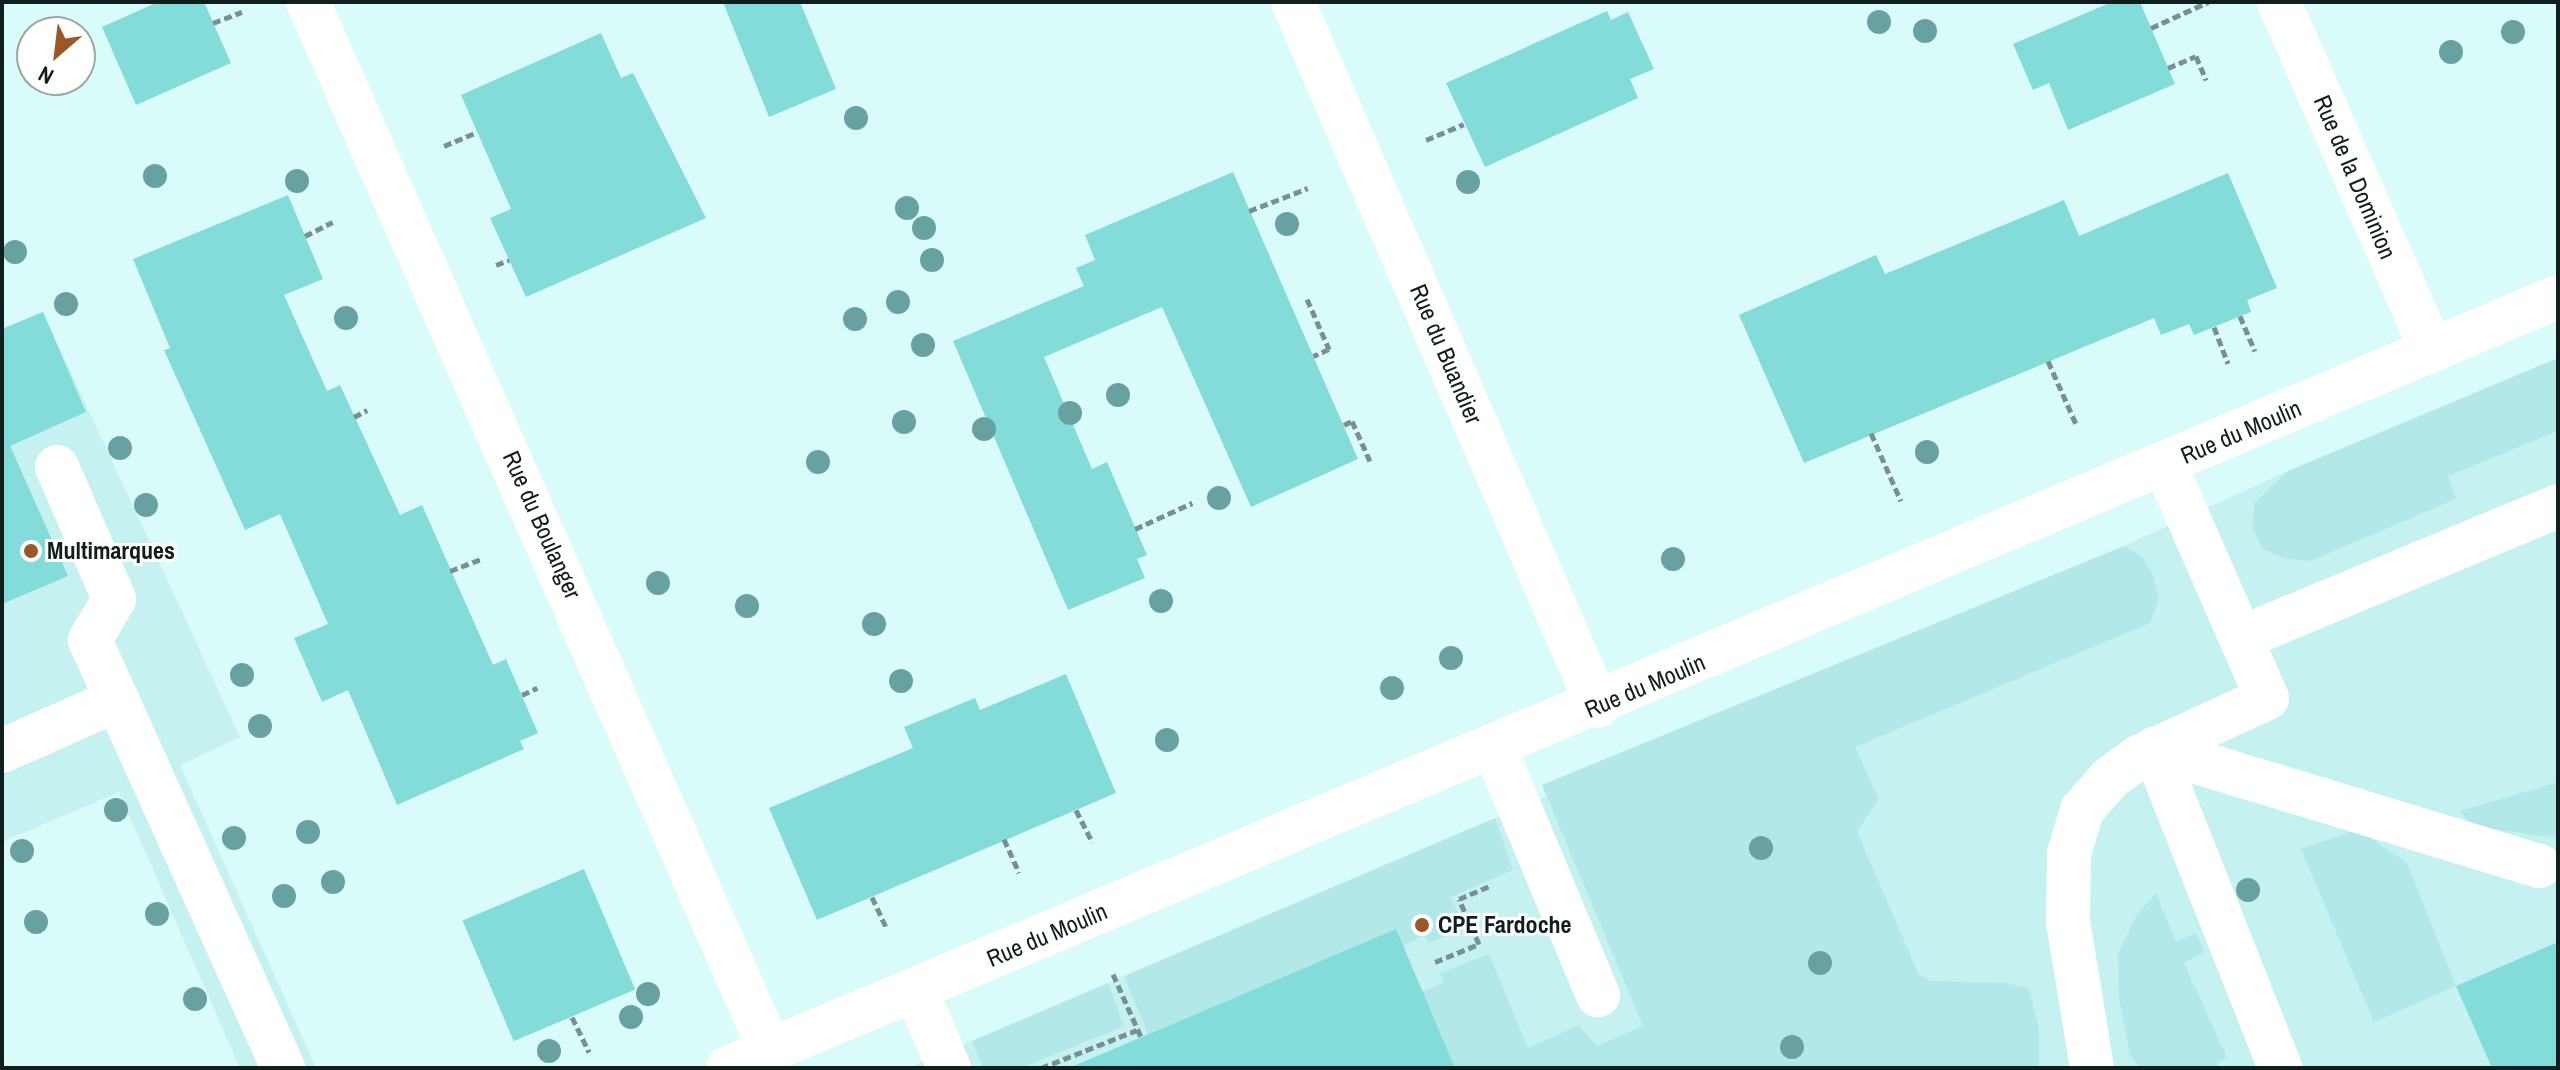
<!DOCTYPE html>
<style>
body{margin:0}
#map{position:relative;width:2560px;height:1070px;overflow:hidden;background:#d9fbfa;font-family:"Archivo Narrow",sans-serif}
div>[style]{position:absolute}
.built>*{inset:0;background:#c5f1f0}
.green>*{inset:0;background:#b2e9e8}
.building>*{inset:0;background:#83dbda;transform-origin:0 0}
.path>*{height:5px;margin-top:-2.5px;transform-origin:0;background:repeating-linear-gradient(90deg,#789090 0 8px,transparent 0 12px)}
.minor>*{height:44px;margin:-22px;padding:0 22px;transform-origin:22px;border-radius:22px;background:#fff}
.trees>*{width:24px;height:24px;margin:-12px;border-radius:50%;background:#67a2a1}
.dots>*{width:22px;height:22px;translate:-50% -50%;box-sizing:border-box;border:4px solid #fff;border-radius:50%}
span{translate:-50% -50%;white-space:nowrap;text-align:center;line-height:1.15;-webkit-text-stroke:6px #fff;paint-order:stroke}
.street-label{font-size:24px;color:#111e1e}
.poi-label{font-size:24px;color:#111e1e;font-weight:700}
.left{translate:0 -50%;text-align:left}
.frame{position:absolute;inset:0;border:4px solid #111e1e;pointer-events:none}
.north{position:absolute;left:16px;top:16px;width:80px;height:80px;box-sizing:border-box;background:#fff;border:2px solid #a0a5a5;border-radius:50%;rotate:208deg;font-size:22px;font-weight:700;line-height:32px;text-align:center;color:#111e1e}
.north::after{content:'';display:block;margin:auto;width:28px;height:36px;background:#9a5826;clip-path:polygon(50% 0,100% 100%,50% 72%,0 100%)}
</style>
<div id="map">
<div class="built">
<i style="clip-path:polygon(43px 312px,240px 737px,180px 765px,316px 1068px,240px 1068px,119px 792px,2px 842px,2px 329px)"></i>
<i style="clip-path:polygon(2558px 358px,2558px 1068px,908px 1068px,1546px 797px,1542px 785px,2124px 546px,2288px 471px)"></i>
</div>
<div class="green">
<i style="clip-path:polygon(2558px 358px,2558px 431px,2448px 476px,2456px 499px,2310px 561px,2283px 558px,2262px 548px,2253px 529px,2254px 503px,2288px 471px)"></i>
<i style="clip-path:polygon(2124px 546px,2142px 557px,2152px 573px,2159px 598px,2150px 623px,1855px 747px,1879px 799px,1857px 831px,1919px 975px,1932px 981px,2006px 983px,2029px 989px,2039px 1029px,2039px 1068px,1455px 1068px,1421px 992px,1444px 983px,1440px 973px,1489px 954px,1528px 1048px,1579px 1025px,1597px 1046px,1643px 1026px,1542px 785px)"></i>
<i style="clip-path:polygon(2558px 782px,2558px 838px,2471px 826px,2460px 811px)"></i>
<i style="clip-path:polygon(1495px 818px,1513px 870px,1451px 897px,1465px 929px,1428px 943px,1424px 935px,1403px 946px,1396px 929px,1148px 1034px,1124px 976px)"></i>
<i style="clip-path:polygon(2358px 829px,2407px 863px,2456px 986px,2374px 1022px,2301px 849px)"></i>
<i style="clip-path:polygon(2156px 893px,2176px 942px,2196px 933px,2205px 952px,2184px 963px,2227px 1058px,2217px 1062px,2219px 1068px,2140px 1068px,2130px 1056px,2119px 998px,2118px 954px,2136px 916px)"></i>
<i style="clip-path:polygon(1108px 983px,1124px 1026px,1021px 1068px,983px 1068px,972px 1041px)"></i>
</div>
<div class="building">
<i style="clip-path:polygon(158px 2px,204px 2px,231px 63px,136px 105px,102px 27px)"></i>
<i style="clip-path:polygon(723px 2px,800px 2px,836px 89px,769px 117px)"></i>
<i style="clip-path:polygon(2112px 2px,2140px 2px,2175px 84px,2068px 130px,2049px 83px,2033px 90px,2013px 44px)"></i>
<i style="clip-path:polygon(1607px 11px,1611px 20px,1628px 12px,1654px 69px,1630px 79px,1638px 98px,1485px 167px,1446px 83px)"></i>
<i style="clip-path:polygon(601px 33px,621px 78px,633px 73px,706px 218px,526px 297px,490px 218px,511px 209px,461px 95px)"></i>
<i style="clip-path:polygon(1233px 172px,1358px 459px,1251px 507px,1162px 307px,1044px 357px,1092px 469px,1107px 462px,1147px 555px,1137px 559px,1145px 578px,1068px 610px,953px 341px,1084px 286px,1076px 268px,1095px 260px,1085px 235px)"></i>
<i style="clip-path:polygon(2228px 173px,2277px 288px,2247px 300px,2251px 312px,2194px 335px,2189px 324px,2161px 335px,2154px 318px,1804px 463px,1739px 315px,1876px 255px,1885px 274px,2064px 200px,2079px 236px)"></i>
<i style="clip-path:polygon(288px 195px,323px 279px,284px 295px,327px 391px,340px 385px,400px 515px,422px 505px,493px 665px,506px 659px,538px 733px,520px 741px,524px 749px,397px 805px,348px 690px,322px 702px,294px 638px,328px 624px,280px 514px,245px 530px,164px 350px,170px 348px,133px 259px)"></i>
<i style="clip-path:polygon(43px 312px,86px 412px,10px 446px,68px 576px,2px 604px,2px 329px)"></i>
<i style="clip-path:polygon(1066px 674px,1116px 793px,817px 920px,769px 808px,913px 748px,904px 727px,975px 698px,980px 710px)"></i>
<i style="left:584px;top:869px;width:131px;height:132px;rotate:67deg"></i>
<i style="clip-path:polygon(1396px 929px,1455px 1068px,1069px 1068px)"></i>
<i style="clip-path:polygon(2558px 942px,2558px 1068px,2492px 1068px,2456px 986px)"></i>
</div>
<div class="path">
<i style="left:213px;top:23px;width:31px;rotate:-21deg"></i>
<i style="left:2151px;top:28px;width:63px;rotate:-24.5deg"></i>
<i style="left:2168px;top:68px;width:30px;rotate:-23deg"></i>
<i style="left:2196px;top:56px;width:26px;rotate:67deg"></i>
<i style="left:1426px;top:140px;width:41px;rotate:-22.8deg"></i>
<i style="left:444px;top:146px;width:36px;rotate:-23deg"></i>
<i style="left:1249px;top:211px;width:63px;rotate:-21.3deg"></i>
<i style="left:305px;top:236px;width:31px;rotate:-27deg"></i>
<i style="left:496px;top:265px;width:14px;rotate:-21deg"></i>
<i style="left:1307px;top:299px;width:55px;rotate:66.3deg"></i>
<i style="left:1329px;top:349px;width:17px;rotate:156deg"></i>
<i style="left:2240px;top:316px;width:38px;rotate:67deg"></i>
<i style="left:2214px;top:327px;width:39px;rotate:69deg"></i>
<i style="left:2048px;top:361px;width:71px;rotate:66deg"></i>
<i style="left:354px;top:417px;width:15px;rotate:-28deg"></i>
<i style="left:1344px;top:425px;width:9px;rotate:-27deg"></i>
<i style="left:1352px;top:421px;width:44px;rotate:65.8deg"></i>
<i style="left:1871px;top:433px;width:74px;rotate:66.2deg"></i>
<i style="left:1135px;top:529px;width:63px;rotate:-24.5deg"></i>
<i style="left:450px;top:571px;width:33px;rotate:-21deg"></i>
<i style="left:522px;top:695px;width:17px;rotate:-25deg"></i>
<i style="left:1076px;top:810px;width:36px;rotate:63deg"></i>
<i style="left:1004px;top:839px;width:37px;rotate:66deg"></i>
<i style="left:872px;top:897px;width:35px;rotate:65deg"></i>
<i style="left:1435px;top:962px;width:48px;rotate:-22.2deg"></i>
<i style="left:1479px;top:944px;width:49px;rotate:-114deg"></i>
<i style="left:1459px;top:899px;width:36px;rotate:-23deg"></i>
<i style="left:1113px;top:974px;width:69px;rotate:66deg"></i>
<i style="left:572px;top:1017px;width:39px;rotate:64deg"></i>
<i style="left:1041px;top:1068px;width:103px;rotate:-21.6deg"></i>
</div>
<div class="minor">
<i style="left:308px;top:2px;width:1145px;rotate:66.21deg"></i>
<i style="left:1293px;top:2px;width:767px;rotate:66.58deg"></i>
<i style="left:2279px;top:2px;width:381px;rotate:66.3deg"></i>
<i style="left:57px;top:467px;width:144px;rotate:66.6deg"></i>
<i style="left:114px;top:599px;width:48px;rotate:120.3deg"></i>
<i style="left:90px;top:640px;width:470px;rotate:65.7deg"></i>
<i style="left:2241px;top:638px;width:343px;rotate:-22.6deg"></i>
<i style="left:1495px;top:749px;width:267px;rotate:67.3deg"></i>
<i style="left:2154px;top:749px;width:403px;rotate:16.9deg"></i>
<i style="left:2154px;top:749px;width:343px;rotate:68.4deg"></i>
<i style="left:2px;top:751px;width:126px;rotate:-23.9deg"></i>
<i style="left:916px;top:990px;width:85px;rotate:67.1deg"></i>
<i style="left:728px;top:1068px;width:1986px;rotate:-22.85deg"></i>
<i style="left:2092px;top:1068px;width:148px;rotate:-99.3deg"></i>
<i style="left:2068px;top:922px;width:68px;rotate:-89.2deg"></i>
<i style="left:2069px;top:854px;width:46px;rotate:-73.5deg"></i>
<i style="left:2082px;top:810px;width:43px;rotate:-48.8deg"></i>
<i style="left:2110px;top:778px;width:36px;rotate:-36deg"></i>
<i style="left:2139px;top:757px;width:141px;rotate:-24.7deg"></i>
<i style="left:2267px;top:698px;width:254px;rotate:-113.6deg"></i>
</div>
<div class="trees">
<i style="left:1879px;top:22px"></i>
<i style="left:1925px;top:31px"></i>
<i style="left:2513px;top:32px"></i>
<i style="left:2451px;top:52px"></i>
<i style="left:856px;top:118px"></i>
<i style="left:155px;top:176px"></i>
<i style="left:297px;top:181px"></i>
<i style="left:1468px;top:182px"></i>
<i style="left:907px;top:208px"></i>
<i style="left:1287px;top:224px"></i>
<i style="left:924px;top:228px"></i>
<i style="left:15px;top:252px"></i>
<i style="left:932px;top:260px"></i>
<i style="left:898px;top:302px"></i>
<i style="left:66px;top:304px"></i>
<i style="left:346px;top:318px"></i>
<i style="left:855px;top:319px"></i>
<i style="left:923px;top:345px"></i>
<i style="left:1118px;top:395px"></i>
<i style="left:1070px;top:413px"></i>
<i style="left:904px;top:422px"></i>
<i style="left:984px;top:429px"></i>
<i style="left:120px;top:448px"></i>
<i style="left:1927px;top:452px"></i>
<i style="left:818px;top:462px"></i>
<i style="left:1219px;top:498px"></i>
<i style="left:146px;top:505px"></i>
<i style="left:1673px;top:559px"></i>
<i style="left:658px;top:583px"></i>
<i style="left:1161px;top:601px"></i>
<i style="left:747px;top:606px"></i>
<i style="left:874px;top:624px"></i>
<i style="left:1451px;top:658px"></i>
<i style="left:242px;top:675px"></i>
<i style="left:901px;top:681px"></i>
<i style="left:1392px;top:688px"></i>
<i style="left:260px;top:726px"></i>
<i style="left:1167px;top:740px"></i>
<i style="left:116px;top:810px"></i>
<i style="left:308px;top:832px"></i>
<i style="left:234px;top:838px"></i>
<i style="left:1761px;top:848px"></i>
<i style="left:22px;top:851px"></i>
<i style="left:333px;top:882px"></i>
<i style="left:2248px;top:890px"></i>
<i style="left:284px;top:896px"></i>
<i style="left:157px;top:914px"></i>
<i style="left:36px;top:922px"></i>
<i style="left:1820px;top:963px"></i>
<i style="left:648px;top:994px"></i>
<i style="left:195px;top:999px"></i>
<i style="left:631px;top:1017px"></i>
<i style="left:1792px;top:1047px"></i>
<i style="left:549px;top:1051px"></i>
</div>
<div class="dots">
<i style="left:31px;top:551px;background:#9a5826"></i>
<i style="left:1422px;top:925px;background:#9a5826"></i>
</div>
<div class="street-label">
<span style="left:2355px;top:177px;rotate:67deg">Rue de la Dominion</span>
<span style="left:1446px;top:354px;rotate:67deg">Rue du Buandier</span>
<span style="left:2241px;top:432px;rotate:-23deg">Rue du Moulin</span>
<span style="left:542px;top:525px;rotate:66deg">Rue du Boulanger</span>
<span style="left:1645px;top:686px;rotate:-23deg">Rue du Moulin</span>
<span style="left:1047px;top:935px;rotate:-23deg">Rue du Moulin</span>
</div>
<div class="poi-label">
<span class="left" style="left:47px;top:551px">Multimarques</span>
<span class="left" style="left:1438px;top:925px">CPE Fardoche</span>
</div>
<div class="frame"></div>
<div class="north">N</div>
</div>
